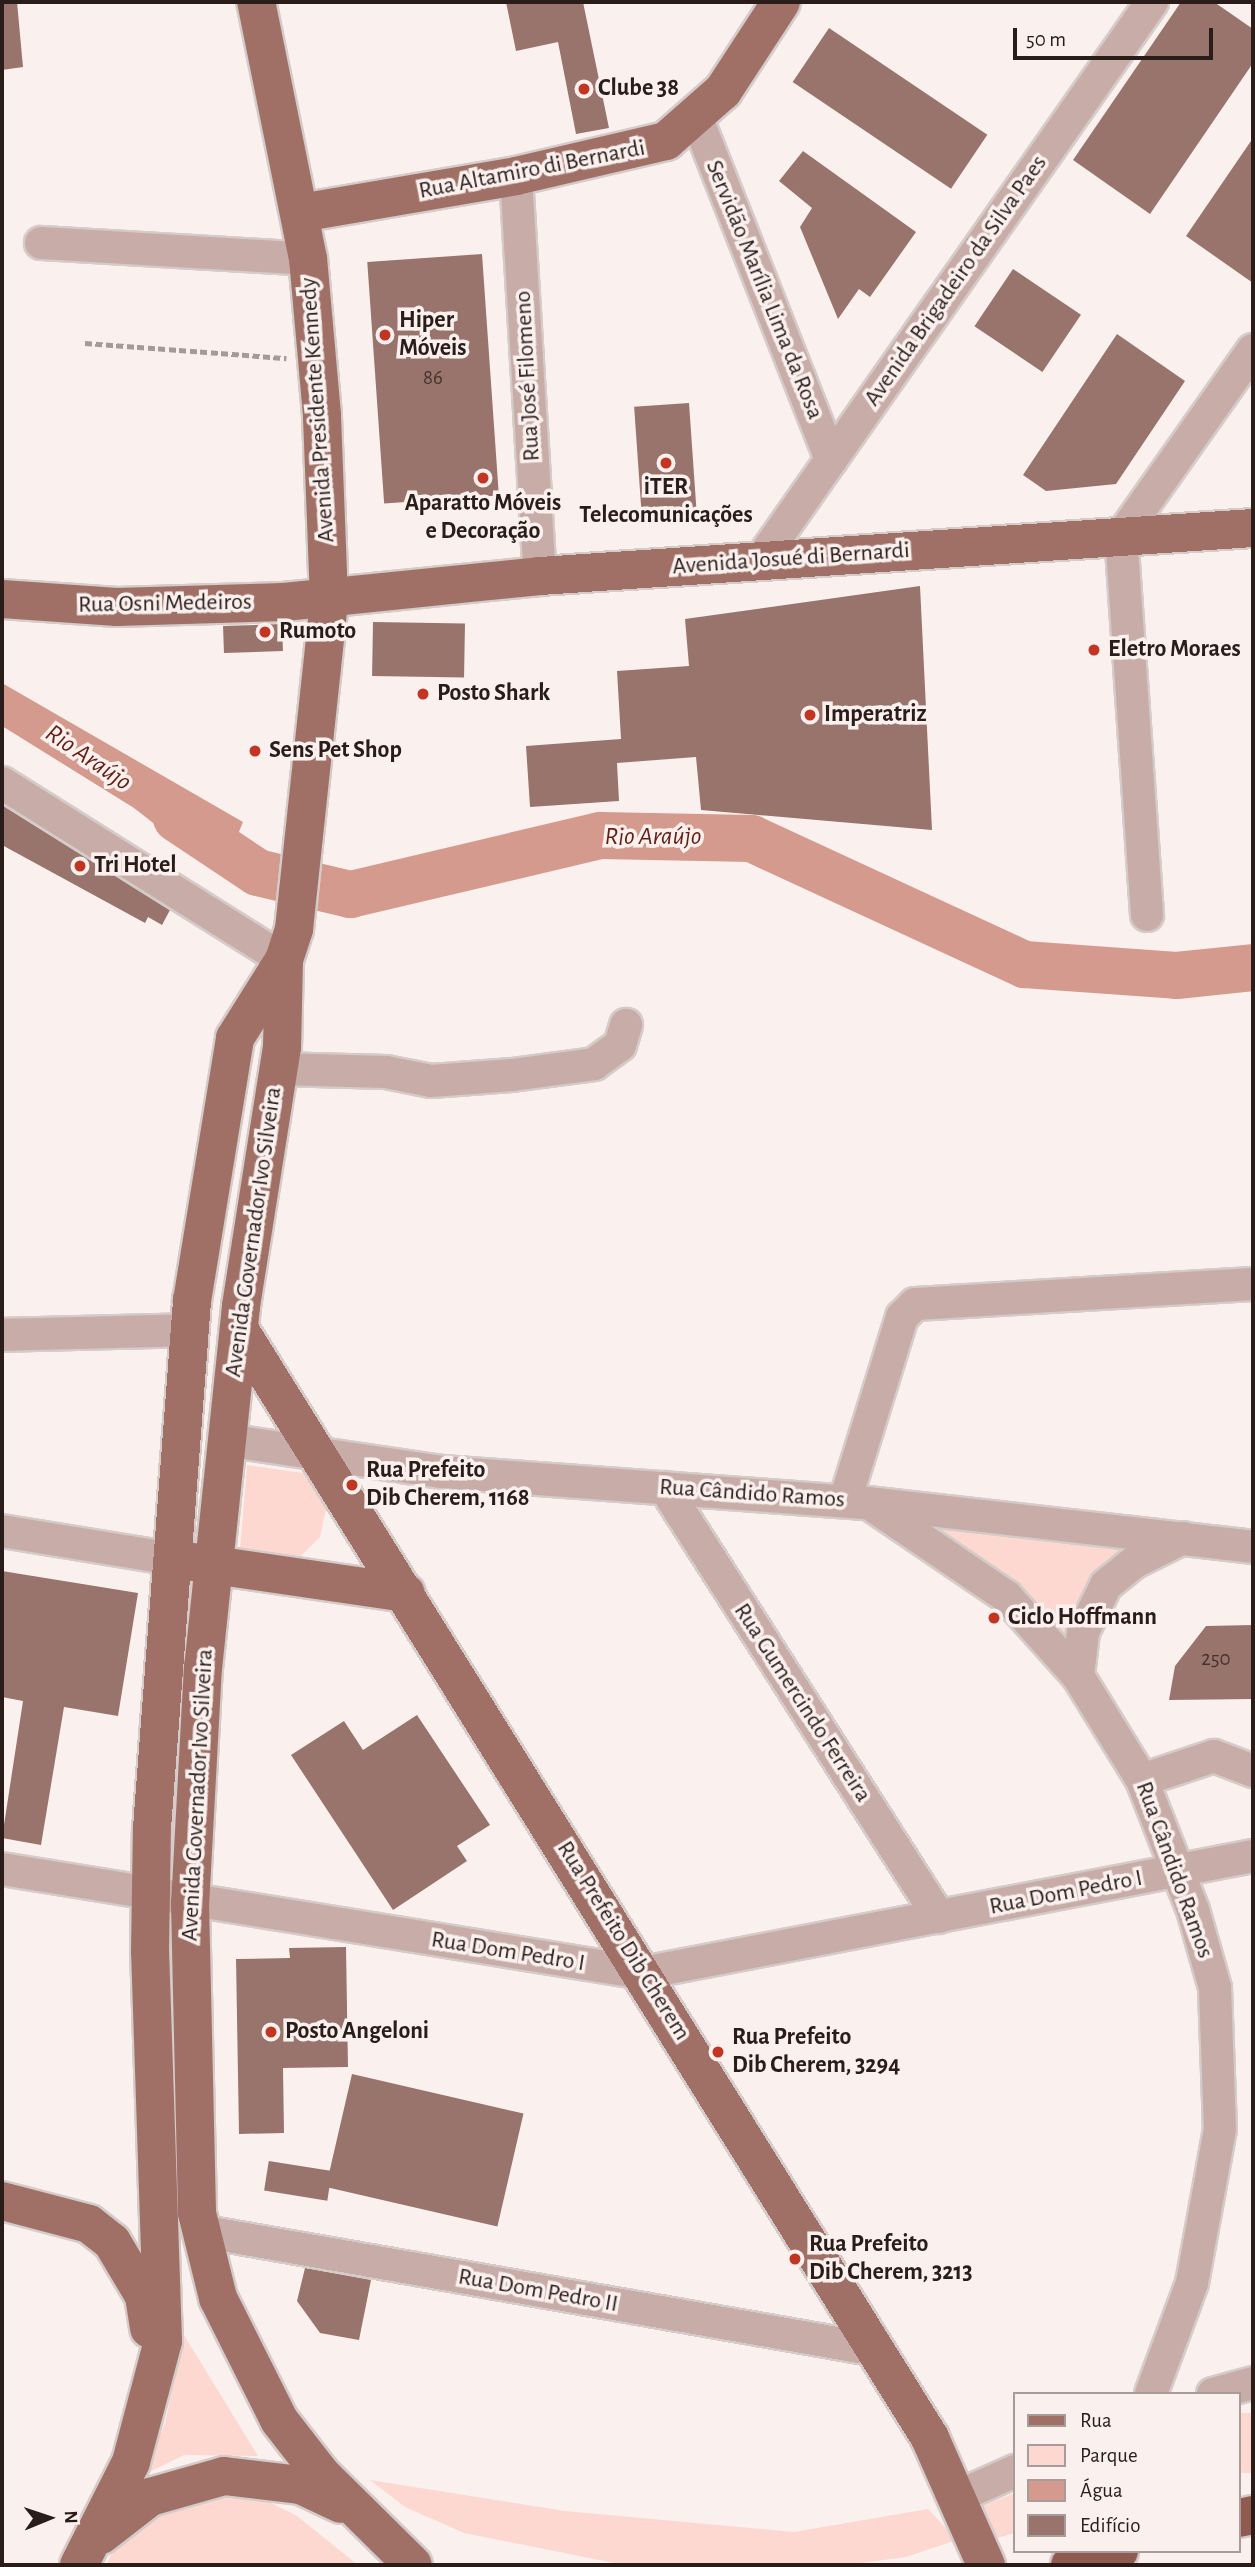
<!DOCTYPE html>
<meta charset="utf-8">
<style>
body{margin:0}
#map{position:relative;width:1255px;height:2567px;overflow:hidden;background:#faf1ef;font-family:"Alegreya Sans",sans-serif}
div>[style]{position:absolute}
.green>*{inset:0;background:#fdd8d1;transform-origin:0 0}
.water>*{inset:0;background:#d59a8e}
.river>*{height:47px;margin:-23.5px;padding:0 23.5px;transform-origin:23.5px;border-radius:23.5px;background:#d59a8e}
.building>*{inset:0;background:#99746d;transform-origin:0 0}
.path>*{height:4.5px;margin-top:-2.25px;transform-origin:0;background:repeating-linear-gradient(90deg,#a59a98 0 7px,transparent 0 10.5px)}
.roads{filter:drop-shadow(2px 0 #d5cbc8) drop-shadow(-2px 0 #d5cbc8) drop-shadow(0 2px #d5cbc8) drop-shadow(0 -2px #d5cbc8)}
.minor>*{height:32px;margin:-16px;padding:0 16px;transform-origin:16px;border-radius:16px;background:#c8aca7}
.major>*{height:38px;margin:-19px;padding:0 19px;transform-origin:19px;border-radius:19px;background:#a07067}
.highway>*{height:38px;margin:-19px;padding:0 19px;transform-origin:19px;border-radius:19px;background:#905a50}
.dots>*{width:19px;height:19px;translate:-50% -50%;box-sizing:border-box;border:4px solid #faf1ef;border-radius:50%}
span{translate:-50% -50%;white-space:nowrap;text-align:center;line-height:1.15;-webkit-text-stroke:7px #faf1ef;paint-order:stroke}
.number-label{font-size:21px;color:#46322e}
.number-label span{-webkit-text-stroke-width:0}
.poi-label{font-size:24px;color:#2a1c19;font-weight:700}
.left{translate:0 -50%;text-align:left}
.street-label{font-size:24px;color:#2a1c19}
.water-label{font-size:26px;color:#651e14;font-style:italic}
.frame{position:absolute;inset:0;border:4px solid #2a1c19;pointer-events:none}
.legend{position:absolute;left:1013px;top:2392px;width:228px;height:161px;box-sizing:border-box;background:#faf1ef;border:2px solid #a79c99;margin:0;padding:9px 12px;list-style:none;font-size:21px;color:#2a1c19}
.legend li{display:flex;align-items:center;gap:14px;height:35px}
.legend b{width:35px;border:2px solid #a79c99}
.north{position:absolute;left:14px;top:2483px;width:70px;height:70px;-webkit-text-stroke:5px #faf1ef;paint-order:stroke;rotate:88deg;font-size:19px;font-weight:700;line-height:28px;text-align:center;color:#2a1c19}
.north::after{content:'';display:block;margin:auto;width:24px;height:32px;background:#2a1c19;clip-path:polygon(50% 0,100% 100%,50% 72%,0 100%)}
.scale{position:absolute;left:1013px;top:28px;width:200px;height:32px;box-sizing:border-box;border:4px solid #2a1c19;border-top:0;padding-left:9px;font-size:21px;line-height:24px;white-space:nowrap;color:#2a1c19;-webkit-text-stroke:5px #faf1ef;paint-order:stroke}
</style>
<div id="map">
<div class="green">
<i style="clip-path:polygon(247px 1465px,309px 1474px,327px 1504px,320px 1537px,301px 1556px,240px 1549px)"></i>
<i style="clip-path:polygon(915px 1527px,1131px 1546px,1091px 1580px,1069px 1615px,1066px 1641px,1045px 1614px,967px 1551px)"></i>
<i style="clip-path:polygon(184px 2335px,258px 2456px,184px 2455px,145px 2474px,165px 2423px)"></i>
<i style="left:1253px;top:2413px;width:60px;height:15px;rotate:90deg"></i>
<i style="clip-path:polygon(370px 2480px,565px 2511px,794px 2532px,928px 2509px,947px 2529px,964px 2524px,969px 2536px,906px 2557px,846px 2565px,624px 2565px,464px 2533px,405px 2507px)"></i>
<i style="clip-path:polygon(1015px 2493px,1015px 2533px,989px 2540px,975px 2509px)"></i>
<i style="clip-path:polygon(256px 2495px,297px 2516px,358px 2565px,106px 2565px,116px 2545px,171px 2496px)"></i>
</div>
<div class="water">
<i style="clip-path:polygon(2px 683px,243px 822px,221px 876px,134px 808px,2px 726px)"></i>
</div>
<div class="river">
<i style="left:176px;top:818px;width:97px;rotate:33.7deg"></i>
<i style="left:257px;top:872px;width:96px;rotate:13.3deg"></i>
<i style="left:350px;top:894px;width:257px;rotate:-13.3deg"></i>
<i style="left:600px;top:835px;width:151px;rotate:1.1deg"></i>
<i style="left:751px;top:838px;width:301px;rotate:24.8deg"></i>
<i style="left:1024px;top:964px;width:152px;rotate:4.1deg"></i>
<i style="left:1176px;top:975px;width:77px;rotate:-5.9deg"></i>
</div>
<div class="building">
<i style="clip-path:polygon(2px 2px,17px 2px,23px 67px,2px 70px)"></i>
<i style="clip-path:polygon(506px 2px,583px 2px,609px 128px,576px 134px,558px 42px,516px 51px)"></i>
<i style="clip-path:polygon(1181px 2px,1214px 2px,1253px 29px,1253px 63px,1150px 214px,1073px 160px)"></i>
<i style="left:829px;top:28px;width:191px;height:65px;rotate:34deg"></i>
<i style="clip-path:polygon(1253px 138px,1253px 283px,1186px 236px)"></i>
<i style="clip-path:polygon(803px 151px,916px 232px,870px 297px,859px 289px,838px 319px,800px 227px,812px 208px,779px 181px)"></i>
<i style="left:482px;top:254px;width:242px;height:115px;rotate:86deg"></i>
<i style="left:1013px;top:269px;width:82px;height:69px;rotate:34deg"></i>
<i style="clip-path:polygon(1117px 334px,1185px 381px,1116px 484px,1046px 491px,1023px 475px)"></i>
<i style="left:689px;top:403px;width:116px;height:55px;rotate:86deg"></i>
<i style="clip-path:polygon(920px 586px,932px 830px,701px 810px,696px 757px,617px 763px,619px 801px,530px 807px,526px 746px,621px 739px,617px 671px,689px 666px,685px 619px)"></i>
<i style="left:373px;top:622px;width:92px;height:54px;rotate:1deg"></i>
<i style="left:282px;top:624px;width:27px;height:59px;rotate:88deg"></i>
<i style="clip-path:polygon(2px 805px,170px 910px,162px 925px,148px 917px,145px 923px,2px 845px)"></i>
<i style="clip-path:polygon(2px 1571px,138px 1593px,118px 1716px,64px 1707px,41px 1845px,2px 1838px,23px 1701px,2px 1697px)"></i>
<i style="clip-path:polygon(1253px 1625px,1253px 1699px,1169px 1700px,1175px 1666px,1206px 1626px)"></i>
<i style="clip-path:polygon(417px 1715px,490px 1825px,457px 1846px,467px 1861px,393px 1910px,291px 1755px,344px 1721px,363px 1750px)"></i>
<i style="clip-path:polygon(346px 1947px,348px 2067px,283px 2068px,284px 2133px,239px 2134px,236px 1959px,290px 1958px,289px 1948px)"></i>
<i style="left:352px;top:2074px;width:176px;height:116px;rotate:13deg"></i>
<i style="left:332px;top:2171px;width:30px;height:64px;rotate:99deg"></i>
<i style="clip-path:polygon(305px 2268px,371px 2280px,359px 2340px,320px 2333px,297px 2301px)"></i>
</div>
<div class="path">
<i style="left:85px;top:343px;width:202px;rotate:4.3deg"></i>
</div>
<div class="roads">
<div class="minor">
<i style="left:697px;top:119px;width:366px;rotate:68.5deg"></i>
<i style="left:516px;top:176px;width:401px;rotate:86.6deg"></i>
<i style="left:41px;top:243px;width:267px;rotate:3.4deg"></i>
<i style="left:760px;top:561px;width:683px;rotate:-54.96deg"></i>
<i style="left:2px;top:783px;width:333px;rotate:32.1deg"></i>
<i style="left:1147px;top:915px;width:379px;rotate:-93.9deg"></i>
<i style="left:1121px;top:537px;width:229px;rotate:-54.8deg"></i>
<i style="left:278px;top:1069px;width:108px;rotate:1.6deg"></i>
<i style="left:386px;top:1072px;width:46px;rotate:11.3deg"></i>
<i style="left:431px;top:1081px;width:81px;rotate:-4.2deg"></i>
<i style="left:512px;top:1075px;width:83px;rotate:-7.6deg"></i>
<i style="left:594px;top:1064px;width:32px;rotate:-36deg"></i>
<i style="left:620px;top:1045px;width:21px;rotate:-73deg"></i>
<i style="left:2px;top:1335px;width:187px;rotate:-1.5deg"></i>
<i style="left:225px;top:1440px;width:219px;rotate:8.4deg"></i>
<i style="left:442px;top:1472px;width:427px;rotate:4.2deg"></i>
<i style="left:868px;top:1503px;width:388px;rotate:6.5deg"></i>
<i style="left:665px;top:1488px;width:509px;rotate:57.43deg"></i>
<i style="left:845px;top:1501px;width:193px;rotate:-72.8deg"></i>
<i style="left:902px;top:1317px;width:18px;rotate:-45deg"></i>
<i style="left:915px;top:1304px;width:339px;rotate:-3.4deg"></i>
<i style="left:876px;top:1508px;width:158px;rotate:34.2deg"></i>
<i style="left:1007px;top:1597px;width:106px;rotate:48.1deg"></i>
<i style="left:1078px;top:1676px;width:122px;rotate:58.4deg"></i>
<i style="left:1142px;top:1780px;width:140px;rotate:68.6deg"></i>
<i style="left:1193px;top:1910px;width:81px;rotate:74.2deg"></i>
<i style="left:1215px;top:1988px;width:141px;rotate:88deg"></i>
<i style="left:1220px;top:2129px;width:157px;rotate:100.3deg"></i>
<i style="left:1192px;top:2283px;width:118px;rotate:110.3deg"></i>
<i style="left:2px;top:1531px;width:173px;rotate:9.3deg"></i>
<i style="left:1078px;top:1676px;width:44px;rotate:-83.5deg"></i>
<i style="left:1083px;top:1632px;width:52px;rotate:-63.9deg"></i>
<i style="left:1106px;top:1585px;width:35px;rotate:-39deg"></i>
<i style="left:1133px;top:1563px;width:56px;rotate:-26.6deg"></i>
<i style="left:1142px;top:1780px;width:76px;rotate:-18.4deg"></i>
<i style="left:1214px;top:1756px;width:42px;rotate:21deg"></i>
<i style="left:2px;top:1869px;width:649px;rotate:9.22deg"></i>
<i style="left:643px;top:1973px;width:621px;rotate:-10.86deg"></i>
<i style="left:200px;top:2231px;width:686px;rotate:9.98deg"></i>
<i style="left:1213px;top:2394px;width:41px;rotate:-15.4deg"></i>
<i style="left:959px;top:2496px;width:61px;rotate:-24.1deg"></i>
</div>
<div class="major">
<i style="left:300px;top:213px;width:219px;rotate:-9.7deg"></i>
<i style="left:516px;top:176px;width:154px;rotate:-13.1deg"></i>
<i style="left:666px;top:141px;width:76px;rotate:-41.3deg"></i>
<i style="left:723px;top:91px;width:106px;rotate:-56.9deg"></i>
<i style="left:2px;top:599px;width:115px;rotate:4deg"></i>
<i style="left:117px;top:607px;width:167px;rotate:-1.7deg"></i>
<i style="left:284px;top:602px;width:257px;rotate:-5.8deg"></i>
<i style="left:540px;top:576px;width:715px;rotate:-3.85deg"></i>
<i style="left:284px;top:960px;width:87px;rotate:91.3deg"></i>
<i style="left:282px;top:1047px;width:263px;rotate:99deg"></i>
<i style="left:241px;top:1307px;width:361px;rotate:96deg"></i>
<i style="left:203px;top:1666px;width:237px;rotate:93.1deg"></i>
<i style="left:190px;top:1903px;width:310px;rotate:88.7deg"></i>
<i style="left:197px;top:2213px;width:88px;rotate:76.1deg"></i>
<i style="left:218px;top:2298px;width:136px;rotate:63.4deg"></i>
<i style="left:279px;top:2420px;width:68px;rotate:52.1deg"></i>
<i style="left:321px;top:2474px;width:129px;rotate:44.7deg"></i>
<i style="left:239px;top:1329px;width:1307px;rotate:58.07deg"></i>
<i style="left:930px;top:2438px;width:139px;rotate:66.2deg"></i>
<i style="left:186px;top:1561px;width:222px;rotate:8.3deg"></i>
<i style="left:2px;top:2201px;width:90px;rotate:14.8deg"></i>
<i style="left:89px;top:2224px;width:29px;rotate:38deg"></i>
<i style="left:112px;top:2242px;width:63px;rotate:59.3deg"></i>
<i style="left:144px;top:2296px;width:33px;rotate:81deg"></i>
<i style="left:101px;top:2535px;width:62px;rotate:-37.8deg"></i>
<i style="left:150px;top:2497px;width:77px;rotate:-15.8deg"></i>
<i style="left:224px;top:2476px;width:78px;rotate:6.7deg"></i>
<i style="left:301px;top:2485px;width:44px;rotate:25.4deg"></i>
<i style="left:79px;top:2565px;width:115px;rotate:-63.2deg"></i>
<i style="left:131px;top:2462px;width:125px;rotate:-75.2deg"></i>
<i style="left:163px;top:2341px;width:389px;rotate:-91.9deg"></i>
<i style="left:150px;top:1952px;width:124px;rotate:-89.1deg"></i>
<i style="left:152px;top:1828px;width:529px;rotate:-85.66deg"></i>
<i style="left:192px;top:1301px;width:266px;rotate:-80.7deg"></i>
<i style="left:235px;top:1038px;width:92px;rotate:-57.9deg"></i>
<i style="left:284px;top:960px;width:33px;rotate:-72deg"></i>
<i style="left:294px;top:929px;width:332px;rotate:-83.9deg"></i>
<i style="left:329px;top:599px;width:184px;rotate:-92.2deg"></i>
<i style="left:322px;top:415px;width:157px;rotate:-95.1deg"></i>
<i style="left:308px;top:259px;width:262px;rotate:-101.4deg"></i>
</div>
<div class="highway">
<i style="left:1239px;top:2518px;width:14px;rotate:-12deg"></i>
<i style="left:1070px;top:2565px;width:51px;rotate:-15.9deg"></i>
</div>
</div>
<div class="dots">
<i style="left:584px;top:89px;background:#c13522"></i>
<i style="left:385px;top:335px;background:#c13522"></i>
<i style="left:666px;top:463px;background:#c13522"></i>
<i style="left:483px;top:478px;background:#c13522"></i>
<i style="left:265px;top:632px;background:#c13522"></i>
<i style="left:1094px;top:650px;background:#c13522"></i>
<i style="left:423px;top:694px;background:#c13522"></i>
<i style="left:810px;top:715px;background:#c13522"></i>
<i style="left:255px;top:751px;background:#c13522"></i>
<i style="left:80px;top:866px;background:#c13522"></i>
<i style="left:352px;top:1485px;background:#c13522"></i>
<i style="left:994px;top:1618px;background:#c13522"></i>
<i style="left:271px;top:2032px;background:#c13522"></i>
<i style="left:718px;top:2052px;background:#c13522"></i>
<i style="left:795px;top:2259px;background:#c13522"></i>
</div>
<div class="number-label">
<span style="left:433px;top:378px">86</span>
<span style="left:1216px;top:1659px">250</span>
</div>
<div class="poi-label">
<span class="left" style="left:598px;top:89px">Clube 38</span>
<span class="left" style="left:399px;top:335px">Hiper<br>Móveis</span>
<span style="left:666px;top:502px">iTER<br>Telecomunicações</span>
<span style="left:483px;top:518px">Aparatto Móveis<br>e Decoração</span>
<span class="left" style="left:279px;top:632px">Rumoto</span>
<span class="left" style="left:1108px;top:650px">Eletro Moraes</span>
<span class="left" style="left:437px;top:694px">Posto Shark</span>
<span class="left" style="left:824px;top:715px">Imperatriz</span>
<span class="left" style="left:269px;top:751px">Sens Pet Shop</span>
<span class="left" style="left:94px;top:866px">Tri Hotel</span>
<span class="left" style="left:366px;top:1485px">Rua Prefeito<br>Dib Cherem, 1168</span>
<span class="left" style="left:1008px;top:1618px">Ciclo Hoffmann</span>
<span class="left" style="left:285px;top:2032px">Posto Angeloni</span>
<span class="left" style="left:732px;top:2052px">Rua Prefeito<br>Dib Cherem, 3294</span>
<span class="left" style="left:809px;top:2259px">Rua Prefeito<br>Dib Cherem, 3213</span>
</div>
<div class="street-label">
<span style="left:532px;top:170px;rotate:-11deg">Rua Altamiro di Bernardi</span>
<span style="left:956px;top:281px;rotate:-55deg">Avenida Brigadeiro da Silva Paes</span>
<span style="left:764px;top:290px;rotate:68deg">Servidão Marília Lima da Rosa</span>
<span style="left:528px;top:376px;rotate:-93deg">Rua José Filomeno</span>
<span style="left:318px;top:410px;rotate:-94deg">Avenida Presidente Kennedy</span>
<span style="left:791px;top:559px;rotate:-4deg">Avenida Josué di Bernardi</span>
<span style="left:165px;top:604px;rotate:-1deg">Rua Osni Medeiros</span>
<span style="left:254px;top:1232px;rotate:-82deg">Avenida Governador Ivo Silveira</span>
<span style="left:752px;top:1494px;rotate:4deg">Rua Cândido Ramos</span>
<span style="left:802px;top:1703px;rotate:57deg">Rua Gumercindo Ferreira</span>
<span style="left:198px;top:1795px;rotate:-87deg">Avenida Governador Ivo Silveira</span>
<span style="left:1174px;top:1870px;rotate:70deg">Rua Cândido Ramos</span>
<span style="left:1066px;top:1893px;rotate:-11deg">Rua Dom Pedro I</span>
<span style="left:623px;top:1941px;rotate:58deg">Rua Prefeito Dib Cherem</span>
<span style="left:508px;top:1952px;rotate:9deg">Rua Dom Pedro I</span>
<span style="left:538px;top:2291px;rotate:10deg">Rua Dom Pedro II</span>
</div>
<div class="water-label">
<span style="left:88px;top:758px;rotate:34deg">Rio Araújo</span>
<span style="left:653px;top:837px">Rio Araújo</span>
</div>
<div class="frame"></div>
<ul class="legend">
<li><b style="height:9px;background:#a07067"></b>Rua</li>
<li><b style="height:19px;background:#fdd8d1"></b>Parque</li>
<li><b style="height:19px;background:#d59a8e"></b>Água</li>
<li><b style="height:19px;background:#99746d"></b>Edifício</li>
</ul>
<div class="north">N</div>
<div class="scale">50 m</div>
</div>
